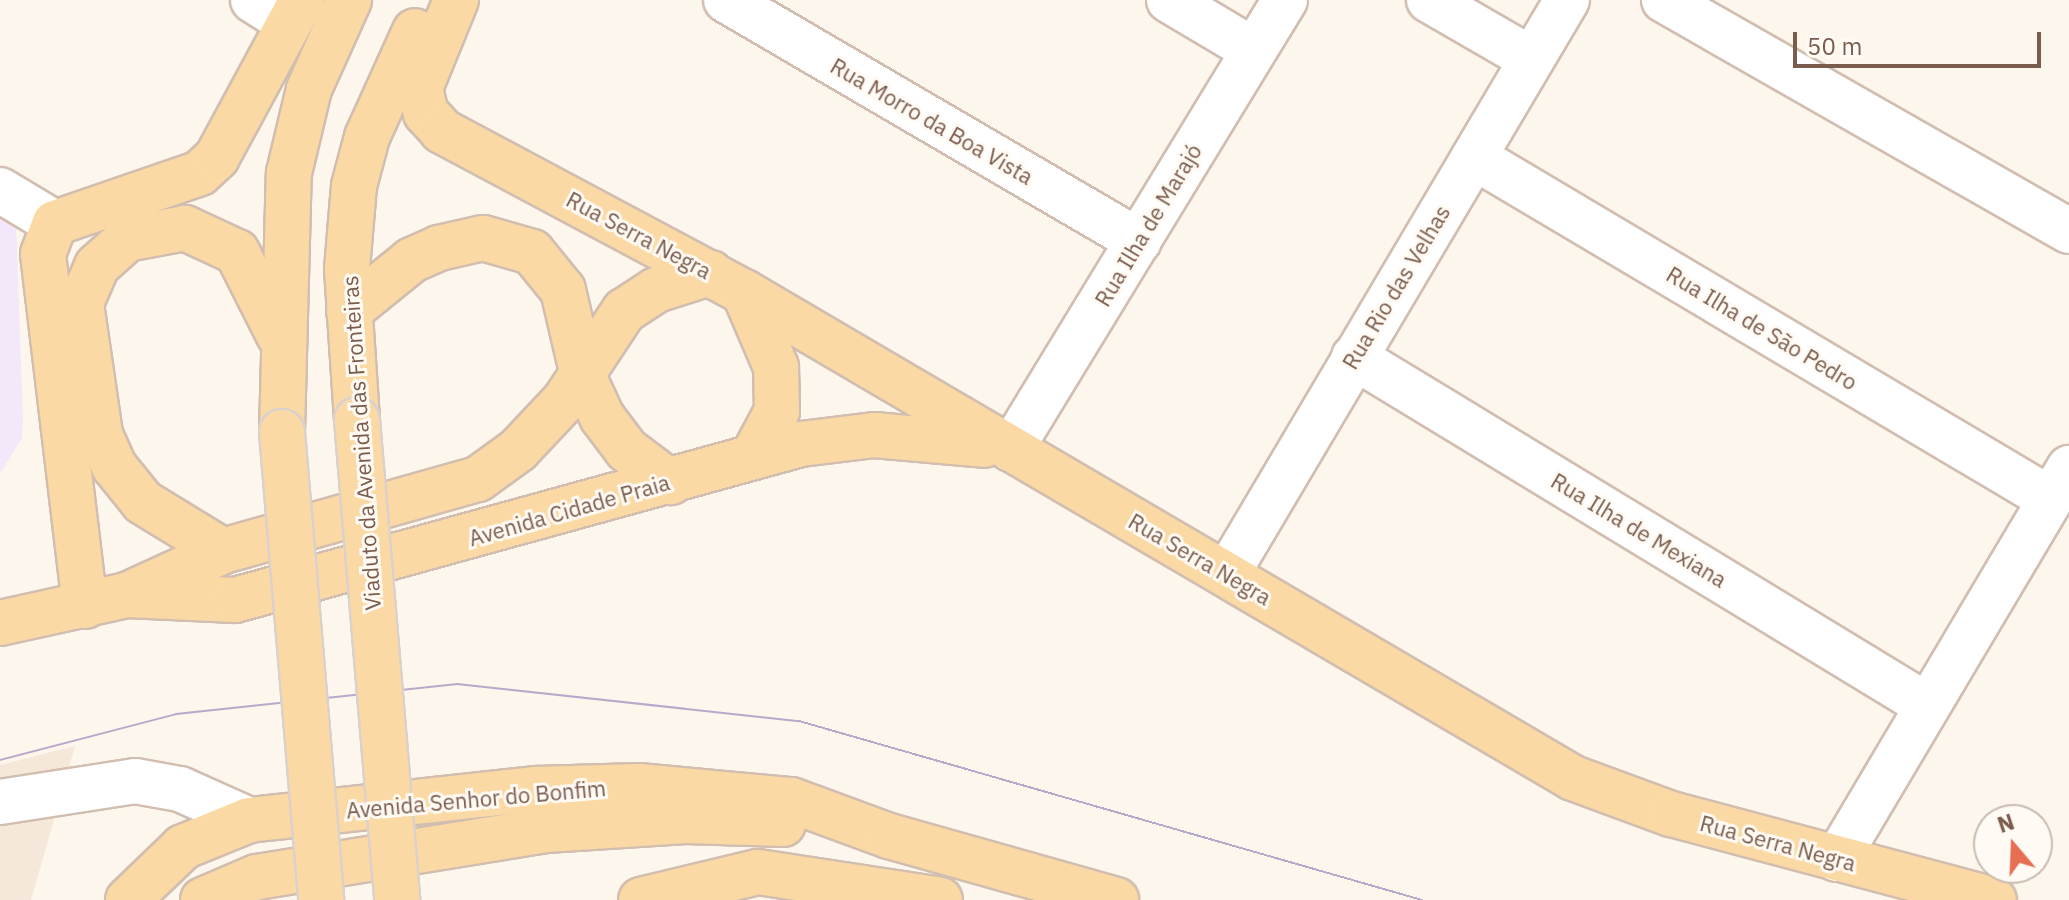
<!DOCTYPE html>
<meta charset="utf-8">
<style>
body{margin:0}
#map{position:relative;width:2069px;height:900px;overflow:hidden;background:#fdf6ec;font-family:"IBM Plex Sans",sans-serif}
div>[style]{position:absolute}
.residential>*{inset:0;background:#f5e8da}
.education>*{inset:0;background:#f3e8fa}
.roads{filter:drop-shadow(2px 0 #d1beb0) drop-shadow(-2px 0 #d1beb0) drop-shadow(0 2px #d1beb0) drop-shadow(0 -2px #d1beb0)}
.minor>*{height:44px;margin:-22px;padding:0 22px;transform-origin:22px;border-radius:22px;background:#fff}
.major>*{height:44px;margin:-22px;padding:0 22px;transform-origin:22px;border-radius:22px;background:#fbd9a5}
.tram>*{height:2px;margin:-1px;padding:0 1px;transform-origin:1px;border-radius:1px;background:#b9a8c9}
.bridges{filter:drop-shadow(2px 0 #dad1cd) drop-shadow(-2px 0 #dad1cd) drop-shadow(0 2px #dad1cd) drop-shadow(0 -2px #dad1cd)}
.major-bridge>*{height:44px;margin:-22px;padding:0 22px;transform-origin:22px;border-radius:22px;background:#fbd9a5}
span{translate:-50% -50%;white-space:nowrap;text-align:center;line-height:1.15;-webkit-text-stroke:6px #fffaf3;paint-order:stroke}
.street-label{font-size:22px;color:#7a5c4d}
.north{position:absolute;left:1973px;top:804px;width:80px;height:80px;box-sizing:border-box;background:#fffaf3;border:2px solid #cabbb1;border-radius:50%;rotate:341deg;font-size:22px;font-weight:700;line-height:32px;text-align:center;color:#7a5c4d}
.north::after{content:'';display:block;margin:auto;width:28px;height:36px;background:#e76f51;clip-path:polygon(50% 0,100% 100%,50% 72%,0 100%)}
.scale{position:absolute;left:1793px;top:32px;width:248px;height:36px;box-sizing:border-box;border:4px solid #7a5c4d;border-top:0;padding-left:10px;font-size:24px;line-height:28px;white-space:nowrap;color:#7a5c4d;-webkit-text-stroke:6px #fffaf3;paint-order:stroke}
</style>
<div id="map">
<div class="residential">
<i style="clip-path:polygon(75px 746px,31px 900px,0 900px,0 765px)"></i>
</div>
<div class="education">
<i style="clip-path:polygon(0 214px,16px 223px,23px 420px,22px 438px,0 474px)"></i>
</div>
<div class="roads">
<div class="minor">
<i style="left:253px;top:0;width:41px;rotate:32.2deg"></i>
<i style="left:726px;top:0;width:478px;rotate:30.3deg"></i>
<i style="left:1169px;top:0;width:98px;rotate:30.8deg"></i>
<i style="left:1429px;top:0;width:118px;rotate:30deg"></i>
<i style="left:1664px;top:0;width:466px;rotate:29.7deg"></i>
<i style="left:1474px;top:157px;width:670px;rotate:30.7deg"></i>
<i style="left:0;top:190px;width:64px;rotate:31deg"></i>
<i style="left:1354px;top:357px;width:666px;rotate:31.3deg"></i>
<i style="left:1011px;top:449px;width:526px;rotate:-58.61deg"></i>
<i style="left:1227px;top:574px;width:667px;rotate:-59.36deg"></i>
<i style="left:0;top:802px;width:137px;rotate:-8.8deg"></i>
<i style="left:135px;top:781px;width:46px;rotate:10.1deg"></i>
<i style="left:180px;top:789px;width:76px;rotate:24.2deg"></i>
<i style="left:1837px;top:859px;width:455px;rotate:-59.3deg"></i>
</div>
<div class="major">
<i style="left:456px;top:0;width:95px;rotate:112.2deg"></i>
<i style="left:420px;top:88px;width:26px;rotate:77deg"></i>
<i style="left:426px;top:113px;width:24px;rotate:48deg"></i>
<i style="left:442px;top:131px;width:342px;rotate:28.1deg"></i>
<i style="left:744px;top:292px;width:961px;rotate:30.38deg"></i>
<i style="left:1573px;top:778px;width:104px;rotate:20.2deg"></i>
<i style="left:1671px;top:814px;width:334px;rotate:14.9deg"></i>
<i style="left:744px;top:292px;width:82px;rotate:66.9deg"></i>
<i style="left:776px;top:367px;width:44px;rotate:88.7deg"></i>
<i style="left:777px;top:411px;width:51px;rotate:118.1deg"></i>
<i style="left:349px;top:311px;width:81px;rotate:-39deg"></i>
<i style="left:412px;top:260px;width:30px;rotate:-24deg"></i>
<i style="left:439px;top:248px;width:45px;rotate:-12.8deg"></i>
<i style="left:483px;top:238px;width:51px;rotate:15.9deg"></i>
<i style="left:532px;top:252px;width:49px;rotate:50.8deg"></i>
<i style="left:563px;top:290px;width:88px;rotate:76.9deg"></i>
<i style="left:583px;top:376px;width:45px;rotate:65.1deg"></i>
<i style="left:602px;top:417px;width:41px;rotate:52.9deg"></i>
<i style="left:627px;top:450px;width:54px;rotate:36.7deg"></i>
<i style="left:357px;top:420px;width:151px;rotate:-93.8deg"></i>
<i style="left:347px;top:269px;width:83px;rotate:-85.2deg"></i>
<i style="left:354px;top:186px;width:51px;rotate:-75.1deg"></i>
<i style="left:367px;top:137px;width:116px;rotate:-65.6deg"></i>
<i style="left:282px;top:432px;width:259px;rotate:-88.5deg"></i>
<i style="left:289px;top:173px;width:86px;rotate:-76.6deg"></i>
<i style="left:309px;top:89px;width:98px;rotate:-65.8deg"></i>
<i style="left:223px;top:551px;width:94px;rotate:-148.5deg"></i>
<i style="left:143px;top:502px;width:46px;rotate:-128.9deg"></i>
<i style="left:114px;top:466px;width:35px;rotate:-114deg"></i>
<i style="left:100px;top:434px;width:132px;rotate:-98.3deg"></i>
<i style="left:81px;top:303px;width:40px;rotate:-66.6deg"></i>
<i style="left:97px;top:266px;width:40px;rotate:-42deg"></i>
<i style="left:127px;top:239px;width:59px;rotate:-10.7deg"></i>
<i style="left:185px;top:228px;width:57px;rotate:24.8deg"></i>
<i style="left:237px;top:252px;width:93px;rotate:63.2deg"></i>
<i style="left:127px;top:595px;width:108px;rotate:2.7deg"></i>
<i style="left:235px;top:600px;width:587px;rotate:-15.41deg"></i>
<i style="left:801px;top:444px;width:74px;rotate:-7deg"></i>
<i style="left:874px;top:435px;width:111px;rotate:5.1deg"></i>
<i style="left:85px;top:606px;width:354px;rotate:-96.8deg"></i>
<i style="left:43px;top:254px;width:33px;rotate:-69deg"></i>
<i style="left:55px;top:223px;width:153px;rotate:-19deg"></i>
<i style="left:200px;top:173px;width:23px;rotate:-43deg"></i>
<i style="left:217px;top:157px;width:179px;rotate:-61.6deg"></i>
<i style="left:0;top:623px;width:130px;rotate:-12.4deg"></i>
<i style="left:127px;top:595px;width:106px;rotate:-24.6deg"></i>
<i style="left:223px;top:551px;width:265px;rotate:-15.8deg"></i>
<i style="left:478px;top:479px;width:49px;rotate:-35.9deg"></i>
<i style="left:518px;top:450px;width:69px;rotate:-46.8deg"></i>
<i style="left:565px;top:400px;width:107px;rotate:-56.5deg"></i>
<i style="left:624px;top:311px;width:38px;rotate:-33deg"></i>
<i style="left:656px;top:290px;width:57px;rotate:-17.5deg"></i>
<i style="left:128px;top:900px;width:76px;rotate:-43.9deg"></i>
<i style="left:183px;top:847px;width:71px;rotate:-22.2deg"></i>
<i style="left:249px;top:820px;width:289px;rotate:-6.2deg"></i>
<i style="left:536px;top:789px;width:103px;rotate:-1.7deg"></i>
<i style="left:639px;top:786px;width:153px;rotate:5.3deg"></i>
<i style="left:791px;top:800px;width:104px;rotate:20.2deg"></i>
<i style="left:889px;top:836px;width:236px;rotate:15.7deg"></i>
<i style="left:203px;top:900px;width:59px;rotate:-23.1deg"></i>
<i style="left:257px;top:877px;width:293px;rotate:-9.2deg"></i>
<i style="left:546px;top:830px;width:140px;rotate:-3.7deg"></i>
<i style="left:686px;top:821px;width:97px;rotate:1.8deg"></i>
<i style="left:641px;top:900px;width:120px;rotate:-13.5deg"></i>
<i style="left:758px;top:872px;width:184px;rotate:8.7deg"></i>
</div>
</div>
<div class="tram">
<i style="left:0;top:760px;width:182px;rotate:-14.6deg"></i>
<i style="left:176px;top:714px;width:283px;rotate:-6.1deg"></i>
<i style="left:457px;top:684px;width:344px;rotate:6.2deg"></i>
<i style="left:799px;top:721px;width:648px;rotate:16.03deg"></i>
</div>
<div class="bridges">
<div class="major-bridge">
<i style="left:357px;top:420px;width:482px;rotate:85.2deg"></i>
<i style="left:282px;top:432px;width:470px;rotate:85.2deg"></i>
</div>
</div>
<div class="street-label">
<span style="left:932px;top:121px;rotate:30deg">Rua Morro da Boa Vista</span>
<span style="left:1148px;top:225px;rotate:-59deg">Rua Ilha de Marajó</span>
<span style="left:639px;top:235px;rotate:28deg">Rua Serra Negra</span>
<span style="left:1396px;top:287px;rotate:-59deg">Rua Rio das Velhas</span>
<span style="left:1762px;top:328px;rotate:31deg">Rua Ilha de São Pedro</span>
<span style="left:361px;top:443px;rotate:-94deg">Viaduto da Avenida das Fronteiras</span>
<span style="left:569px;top:510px;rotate:-16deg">Avenida Cidade Praia</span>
<span style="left:1639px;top:530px;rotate:31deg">Rua Ilha de Mexiana</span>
<span style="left:1200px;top:559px;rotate:30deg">Rua Serra Negra</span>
<span style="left:476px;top:799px;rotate:-5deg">Avenida Senhor do Bonfim</span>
<span style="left:1778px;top:843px;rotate:15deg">Rua Serra Negra</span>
</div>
<div class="north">N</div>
<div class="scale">50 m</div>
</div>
